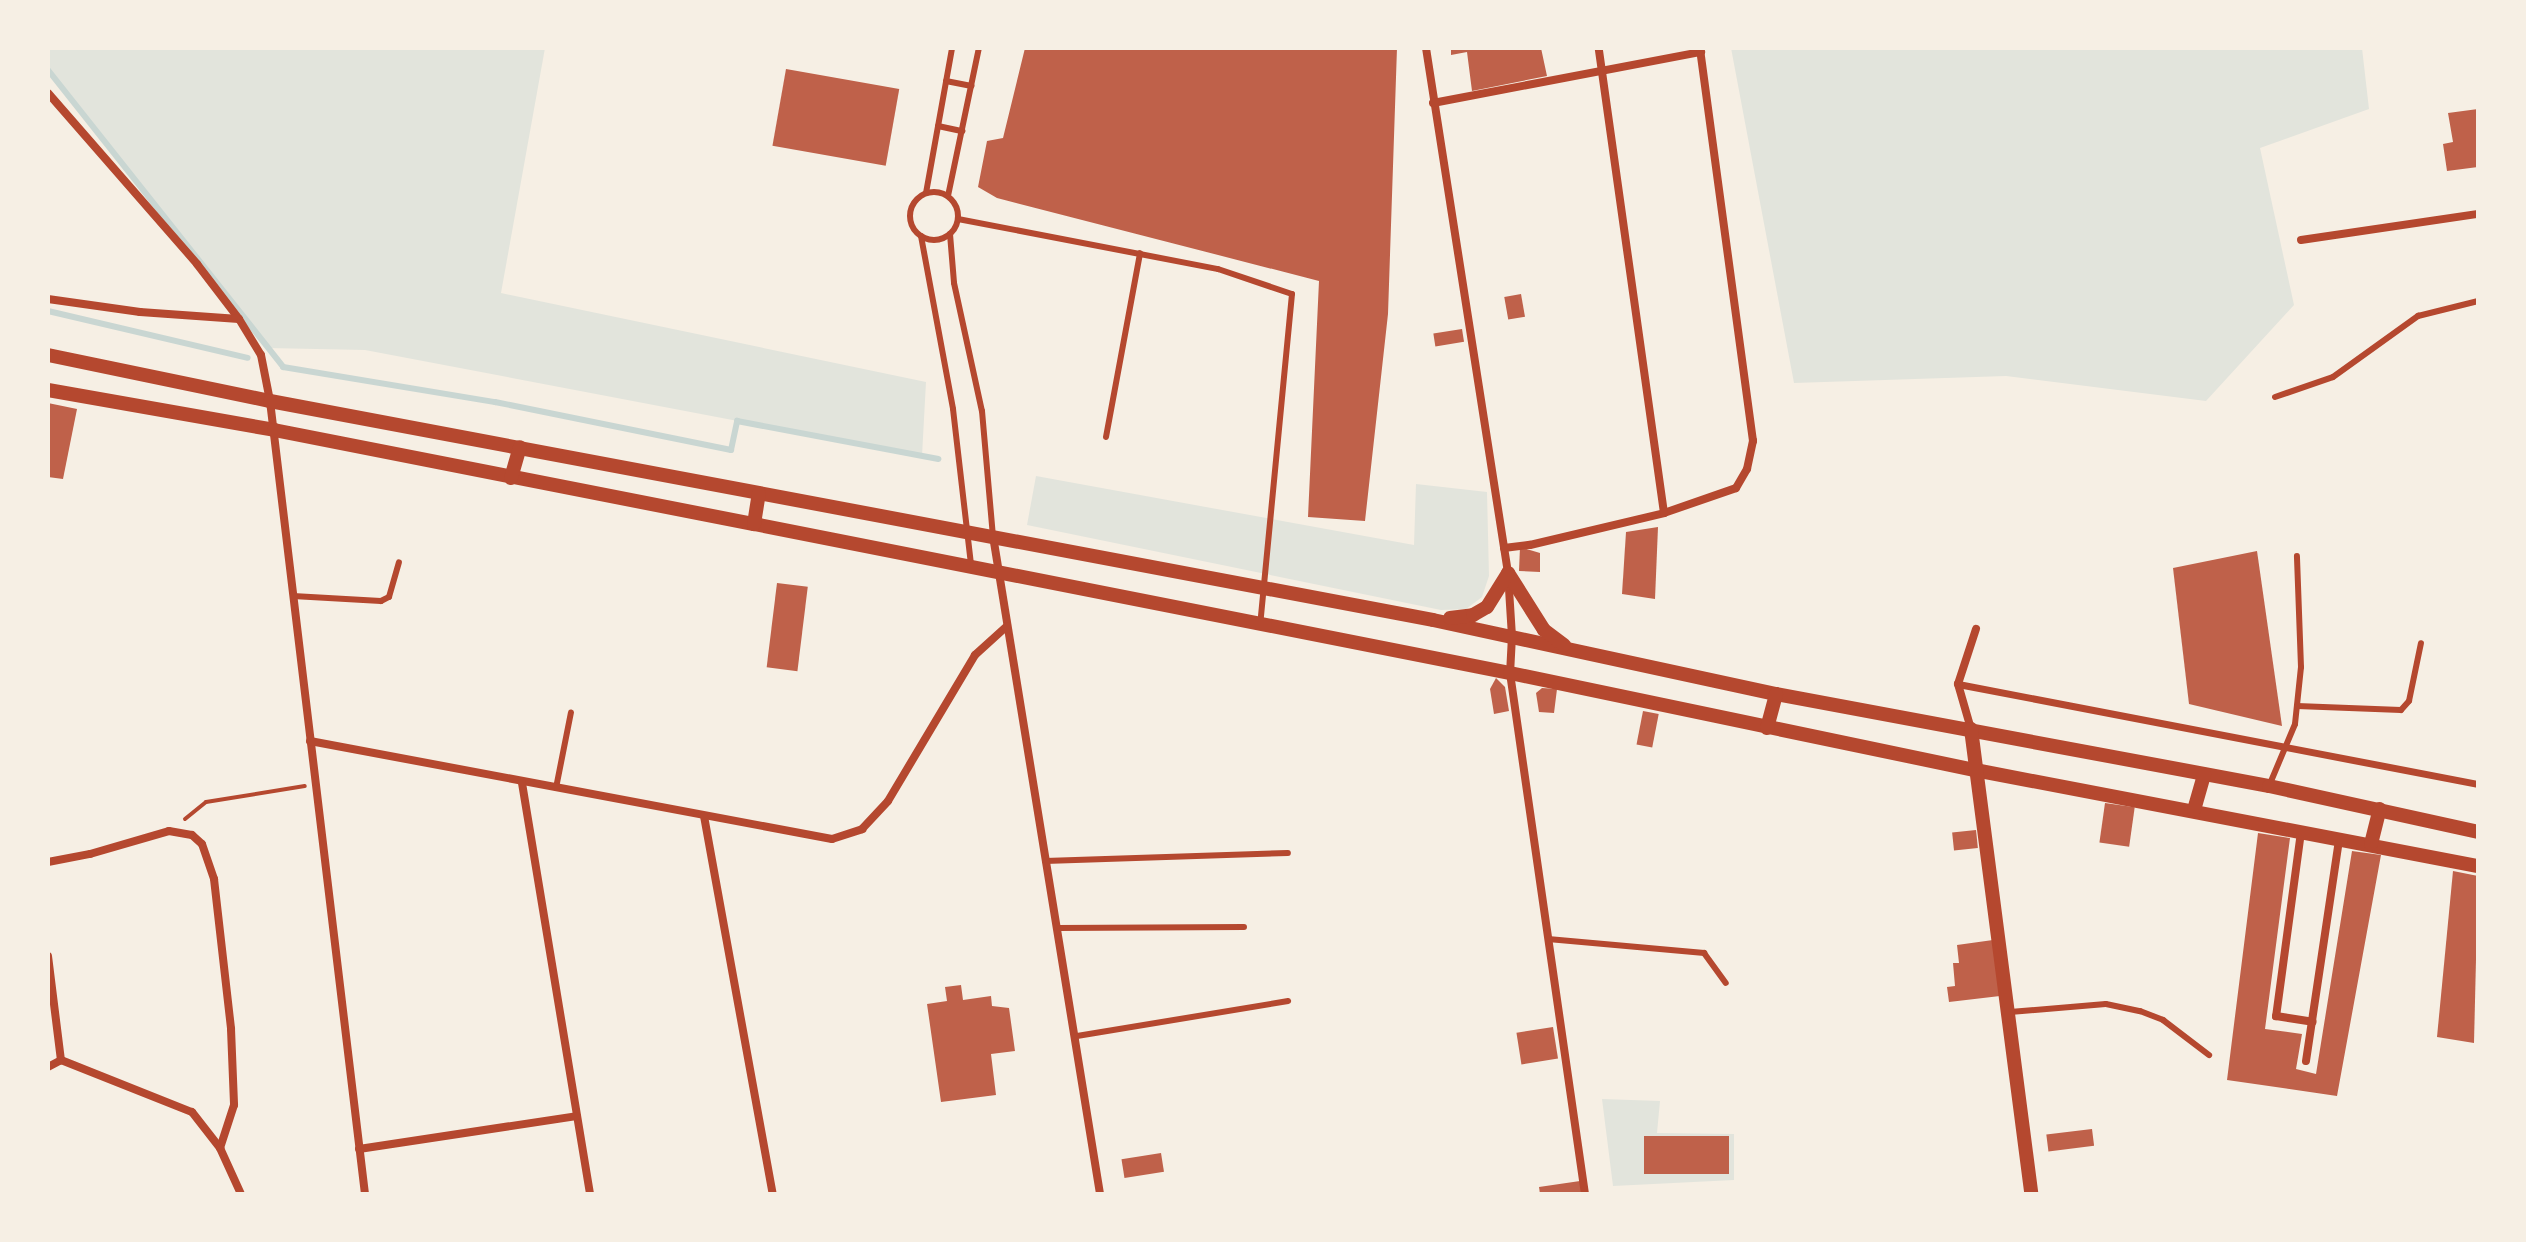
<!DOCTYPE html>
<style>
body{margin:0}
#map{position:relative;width:2526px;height:1242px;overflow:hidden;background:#f6efe4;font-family:"Playfair Display",serif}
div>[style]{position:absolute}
.green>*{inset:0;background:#e2e4dc}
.stream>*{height:6px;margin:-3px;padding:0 3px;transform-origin:3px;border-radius:3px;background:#c9d6d2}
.building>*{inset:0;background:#bf614a;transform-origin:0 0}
.path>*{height:4px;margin:-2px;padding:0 2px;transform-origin:2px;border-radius:2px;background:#b5482f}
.service>*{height:6px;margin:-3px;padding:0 3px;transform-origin:3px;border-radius:3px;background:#b5482f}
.service>.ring{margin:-3px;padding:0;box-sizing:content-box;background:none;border:6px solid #b5482f;border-radius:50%}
.pedestrian>*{height:7px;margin:-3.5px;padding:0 3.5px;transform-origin:3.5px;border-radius:3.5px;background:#b5482f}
.minor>*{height:8px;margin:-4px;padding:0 4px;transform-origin:4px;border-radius:4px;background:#b5482f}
.tertiary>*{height:14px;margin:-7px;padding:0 7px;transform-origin:7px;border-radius:7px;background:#b5482f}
span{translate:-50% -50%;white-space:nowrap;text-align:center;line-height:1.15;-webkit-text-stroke:6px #f6efe4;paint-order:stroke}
.frame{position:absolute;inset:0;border:50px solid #f6efe4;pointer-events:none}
</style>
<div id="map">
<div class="green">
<i style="clip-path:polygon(48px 48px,545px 48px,501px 293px,926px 382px,922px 456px,365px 350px,267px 348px,48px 72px)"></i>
<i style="clip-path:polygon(1731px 48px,2362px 48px,2369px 109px,2260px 148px,2294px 305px,2206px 401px,2006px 376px,1794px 383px)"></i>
<i style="clip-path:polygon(1036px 476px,1414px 545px,1416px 484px,1487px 492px,1489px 576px,1482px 597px,1466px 609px,1441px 610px,1027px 525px)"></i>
<i style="clip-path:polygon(1602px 1099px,1660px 1101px,1657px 1133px,1734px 1134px,1734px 1180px,1613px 1186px)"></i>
</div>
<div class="stream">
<i style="left:48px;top:70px;width:379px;rotate:51.6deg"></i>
<i style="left:283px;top:367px;width:215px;rotate:9.4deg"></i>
<i style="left:495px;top:402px;width:241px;rotate:11.5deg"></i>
<i style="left:731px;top:450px;width:30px;rotate:-78deg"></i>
<i style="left:737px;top:421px;width:205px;rotate:10.7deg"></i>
<i style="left:48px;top:311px;width:205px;rotate:13.2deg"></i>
</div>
<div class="building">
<i style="clip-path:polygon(1025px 48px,1397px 48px,1388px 314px,1365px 521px,1308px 517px,1319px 281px,997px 198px,978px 187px,987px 141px,1003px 138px)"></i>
<i style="clip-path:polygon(1451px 48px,1541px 48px,1547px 76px,1472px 91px,1467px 52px,1451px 55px)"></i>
<i style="left:786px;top:69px;width:115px;height:78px;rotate:10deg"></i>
<i style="clip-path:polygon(2478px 109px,2478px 167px,2447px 171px,2443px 144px,2453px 142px,2448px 113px)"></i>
<i style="left:1521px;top:294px;width:23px;height:17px;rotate:80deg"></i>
<i style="left:1462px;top:329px;width:13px;height:29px;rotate:81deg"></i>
<i style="clip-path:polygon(48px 403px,77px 409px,63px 479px,48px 477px)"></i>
<i style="clip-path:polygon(1658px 527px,1655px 599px,1622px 594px,1626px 532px)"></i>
<i style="clip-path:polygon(1520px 547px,1540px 553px,1540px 572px,1519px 571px)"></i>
<i style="clip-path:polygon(2257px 551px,2282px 726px,2189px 704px,2173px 568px)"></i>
<i style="left:777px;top:583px;width:31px;height:85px;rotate:7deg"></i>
<i style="clip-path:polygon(1496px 678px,1505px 687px,1509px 711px,1494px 714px,1490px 689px)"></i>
<i style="clip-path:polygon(1542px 688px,1557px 689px,1554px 713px,1539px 712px,1536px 693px)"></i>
<i style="left:1643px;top:711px;width:16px;height:34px;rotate:11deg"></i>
<i style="left:2105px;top:803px;width:30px;height:40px;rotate:8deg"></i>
<i style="left:1976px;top:830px;width:18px;height:24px;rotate:84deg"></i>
<i style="clip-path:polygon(2258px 833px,2290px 838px,2265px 1029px,2302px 1034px,2296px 1069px,2316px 1074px,2352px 851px,2381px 855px,2337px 1096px,2227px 1080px)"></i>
<i style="clip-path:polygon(2453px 871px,2478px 876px,2474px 1043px,2437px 1037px)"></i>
<i style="clip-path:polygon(1993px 940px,2000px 996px,1949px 1002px,1947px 987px,1955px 986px,1953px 963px,1959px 963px,1957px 945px)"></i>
<i style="clip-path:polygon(961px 985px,963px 1000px,991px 996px,992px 1006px,1009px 1008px,1015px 1051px,991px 1054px,996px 1095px,941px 1102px,927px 1004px,947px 1001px,945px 987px)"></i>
<i style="left:1553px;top:1027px;width:32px;height:37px;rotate:81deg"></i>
<i style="left:2092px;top:1129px;width:17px;height:46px;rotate:83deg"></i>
<i style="left:1729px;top:1136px;width:38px;height:85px;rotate:90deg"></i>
<i style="left:1161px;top:1153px;width:19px;height:40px;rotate:81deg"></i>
<i style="clip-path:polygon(1580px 1181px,1582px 1194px,1540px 1194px,1539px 1187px)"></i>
</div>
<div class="path">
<i style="left:185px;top:819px;width:27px;rotate:-39deg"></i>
<i style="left:206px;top:802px;width:100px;rotate:-9.2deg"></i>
</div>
<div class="service">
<i style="left:946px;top:81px;width:26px;rotate:11deg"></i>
<i style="left:938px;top:126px;width:25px;rotate:12deg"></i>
<i class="ring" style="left:910px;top:192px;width:42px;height:42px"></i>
<i style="left:926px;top:193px;width:147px;rotate:-79.8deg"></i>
<i style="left:948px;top:196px;width:151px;rotate:-78.2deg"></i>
<i style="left:958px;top:219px;width:265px;rotate:10.9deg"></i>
<i style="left:1218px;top:269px;width:78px;rotate:18.7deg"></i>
<i style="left:1292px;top:294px;width:333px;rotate:95.5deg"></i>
<i style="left:950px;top:234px;width:49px;rotate:85.3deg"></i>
<i style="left:954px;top:283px;width:131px;rotate:77.7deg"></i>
<i style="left:982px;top:411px;width:125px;rotate:85deg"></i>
<i style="left:921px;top:236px;width:176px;rotate:79.5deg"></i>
<i style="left:953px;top:409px;width:156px;rotate:83.4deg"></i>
<i style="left:2275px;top:397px;width:61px;rotate:-19deg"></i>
<i style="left:2333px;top:377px;width:105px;rotate:-35.7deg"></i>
<i style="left:2418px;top:316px;width:62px;rotate:-14deg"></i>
<i style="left:1106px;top:437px;width:187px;rotate:-79.5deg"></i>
<i style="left:293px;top:596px;width:88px;rotate:3.3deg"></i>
<i style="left:381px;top:601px;width:9px;rotate:-27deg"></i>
<i style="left:389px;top:597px;width:36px;rotate:-74deg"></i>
<i style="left:2297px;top:706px;width:104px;rotate:2.2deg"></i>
<i style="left:2401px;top:710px;width:12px;rotate:-48deg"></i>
<i style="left:2409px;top:701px;width:59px;rotate:-78.3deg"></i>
<i style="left:2269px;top:786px;width:67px;rotate:-67.2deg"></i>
<i style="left:2295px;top:724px;width:57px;rotate:-84deg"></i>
<i style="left:2301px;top:667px;width:111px;rotate:-92.1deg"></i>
<i style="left:556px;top:788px;width:77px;rotate:-78.8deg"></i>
<i style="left:1045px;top:861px;width:243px;rotate:-1.9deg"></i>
<i style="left:1057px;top:928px;width:187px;rotate:-0.3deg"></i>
<i style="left:1548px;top:939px;width:157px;rotate:5.1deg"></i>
<i style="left:1704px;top:953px;width:37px;rotate:54deg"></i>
<i style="left:2010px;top:1012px;width:96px;rotate:-4.8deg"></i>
<i style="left:2106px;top:1004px;width:35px;rotate:12deg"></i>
<i style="left:2140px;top:1011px;width:25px;rotate:21deg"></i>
<i style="left:2163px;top:1020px;width:58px;rotate:37.3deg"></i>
<i style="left:1077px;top:1036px;width:214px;rotate:-9.4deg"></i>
</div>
<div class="pedestrian">
<i style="left:1958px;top:684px;width:530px;rotate:10.89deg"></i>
</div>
<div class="minor">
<i style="left:1426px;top:48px;width:531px;rotate:81.12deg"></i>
<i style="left:1508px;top:573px;width:63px;rotate:86.4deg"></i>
<i style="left:1512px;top:636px;width:37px;rotate:93deg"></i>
<i style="left:1510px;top:673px;width:526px;rotate:81.81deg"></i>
<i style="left:48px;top:93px;width:227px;rotate:48.9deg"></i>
<i style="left:197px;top:264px;width:69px;rotate:52.6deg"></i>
<i style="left:239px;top:319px;width:42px;rotate:58.6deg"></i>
<i style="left:261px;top:355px;width:47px;rotate:78.9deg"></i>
<i style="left:270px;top:401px;width:799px;rotate:83.17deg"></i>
<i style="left:1433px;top:103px;width:273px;rotate:-10.8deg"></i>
<i style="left:2301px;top:240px;width:179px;rotate:-8.4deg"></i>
<i style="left:48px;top:299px;width:93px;rotate:8deg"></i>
<i style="left:140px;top:312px;width:99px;rotate:4deg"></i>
<i style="left:1664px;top:513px;width:76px;rotate:-19.1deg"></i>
<i style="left:1736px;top:488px;width:22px;rotate:-60deg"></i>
<i style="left:1747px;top:469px;width:29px;rotate:-78deg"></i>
<i style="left:1753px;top:441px;width:397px;rotate:-97.7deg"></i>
<i style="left:993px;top:536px;width:667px;rotate:80.76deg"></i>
<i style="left:1504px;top:548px;width:26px;rotate:-7deg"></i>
<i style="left:1530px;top:545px;width:138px;rotate:-13.4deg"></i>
<i style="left:1664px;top:513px;width:470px;rotate:-98deg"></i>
<i style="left:1971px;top:729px;width:47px;rotate:-106.1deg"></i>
<i style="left:1958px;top:684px;width:58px;rotate:-71.9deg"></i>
<i style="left:310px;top:741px;width:531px;rotate:10.63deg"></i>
<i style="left:832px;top:839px;width:32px;rotate:-18deg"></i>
<i style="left:862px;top:829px;width:38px;rotate:-47deg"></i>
<i style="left:888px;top:801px;width:170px;rotate:-59.2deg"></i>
<i style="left:975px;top:655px;width:43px;rotate:-42.2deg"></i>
<i style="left:522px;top:783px;width:417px;rotate:80.6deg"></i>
<i style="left:704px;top:816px;width:384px;rotate:79.7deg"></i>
<i style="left:2301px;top:832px;width:186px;rotate:97.7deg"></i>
<i style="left:2276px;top:1016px;width:37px;rotate:9deg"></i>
<i style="left:48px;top:862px;width:43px;rotate:-10.8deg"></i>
<i style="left:90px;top:854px;width:82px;rotate:-16.2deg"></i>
<i style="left:169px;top:831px;width:23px;rotate:10deg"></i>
<i style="left:192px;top:835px;width:13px;rotate:42deg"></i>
<i style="left:202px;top:844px;width:37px;rotate:71deg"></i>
<i style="left:214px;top:879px;width:151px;rotate:83.5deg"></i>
<i style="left:231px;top:1029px;width:76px;rotate:87.7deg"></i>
<i style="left:234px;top:1105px;width:45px;rotate:108deg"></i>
<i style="left:48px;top:956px;width:105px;rotate:82.9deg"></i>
<i style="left:61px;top:1060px;width:141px;rotate:21.7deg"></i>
<i style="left:192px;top:1112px;width:46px;rotate:52.1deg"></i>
<i style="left:220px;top:1148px;width:51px;rotate:65.5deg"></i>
<i style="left:2306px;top:1061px;width:224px;rotate:-81.5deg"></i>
<i style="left:48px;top:1067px;width:15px;rotate:-28deg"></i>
<i style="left:359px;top:1149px;width:220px;rotate:-8.6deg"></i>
</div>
<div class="tertiary">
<i style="left:48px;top:355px;width:227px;rotate:11.7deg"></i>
<i style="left:270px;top:401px;width:1183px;rotate:10.66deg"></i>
<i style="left:1433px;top:620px;width:351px;rotate:12.2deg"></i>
<i style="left:1776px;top:694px;width:502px;rotate:10.57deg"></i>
<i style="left:2269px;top:786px;width:214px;rotate:12.4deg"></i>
<i style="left:48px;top:390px;width:230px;rotate:10deg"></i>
<i style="left:274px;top:430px;width:489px;rotate:11.1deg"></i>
<i style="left:754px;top:524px;width:771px;rotate:11.15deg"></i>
<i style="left:1510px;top:673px;width:475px;rotate:11.8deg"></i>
<i style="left:1975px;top:770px;width:512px;rotate:10.81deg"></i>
<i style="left:511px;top:478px;width:32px;rotate:-74deg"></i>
<i style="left:754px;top:524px;width:31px;rotate:-81deg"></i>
<i style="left:1508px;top:573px;width:67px;rotate:57.7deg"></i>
<i style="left:1544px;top:630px;width:25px;rotate:37deg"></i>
<i style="left:1450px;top:618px;width:23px;rotate:-7deg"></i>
<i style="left:1473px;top:615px;width:16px;rotate:-30deg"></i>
<i style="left:1487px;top:607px;width:40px;rotate:-58deg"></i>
<i style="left:1767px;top:728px;width:35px;rotate:-75deg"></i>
<i style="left:1971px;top:729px;width:469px;rotate:82.6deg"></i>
<i style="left:2194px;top:810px;width:37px;rotate:-74deg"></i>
<i style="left:2371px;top:844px;width:36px;rotate:-76deg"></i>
</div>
<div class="frame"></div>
</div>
